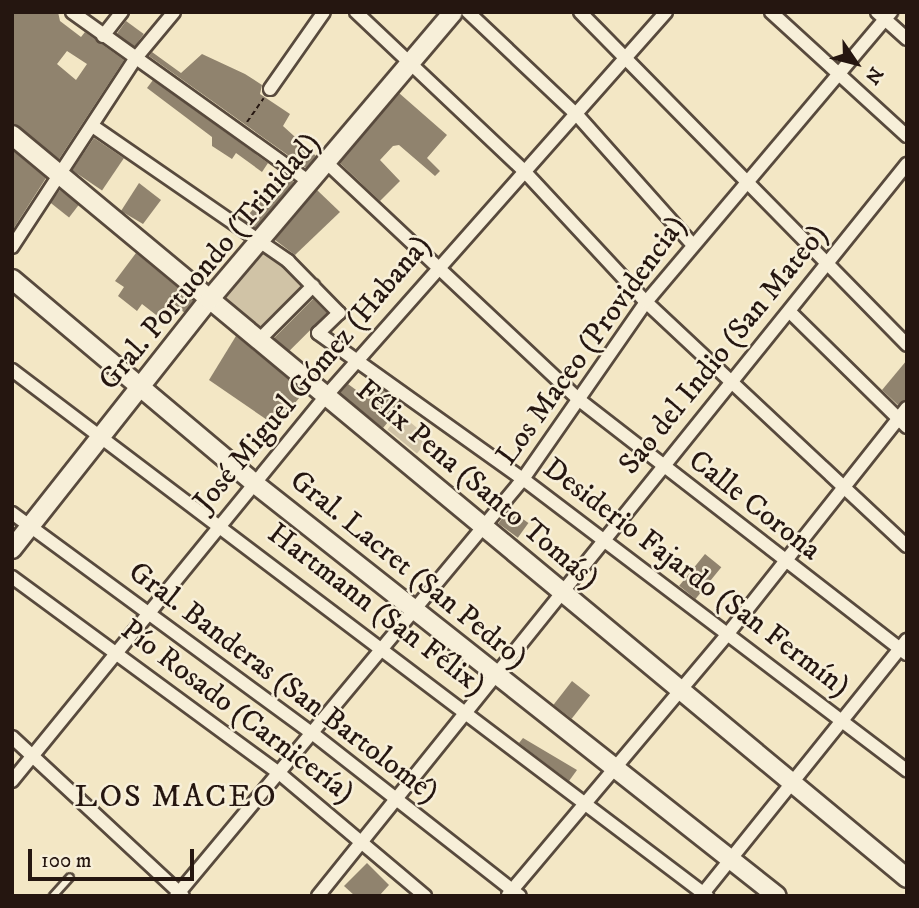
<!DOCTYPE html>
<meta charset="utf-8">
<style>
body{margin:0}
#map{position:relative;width:919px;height:908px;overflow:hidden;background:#f3e7c5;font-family:"IM FELL DW Pica",serif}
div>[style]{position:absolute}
.green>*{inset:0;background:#d0c3a6;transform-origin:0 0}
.building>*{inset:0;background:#90836e;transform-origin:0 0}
.path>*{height:2px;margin-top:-1px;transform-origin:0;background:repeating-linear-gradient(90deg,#251610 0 5px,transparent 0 8.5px)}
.roads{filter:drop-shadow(2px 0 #584a3d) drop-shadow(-2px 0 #584a3d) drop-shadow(0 2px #584a3d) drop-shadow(0 -2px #584a3d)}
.lane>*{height:6px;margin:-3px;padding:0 3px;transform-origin:3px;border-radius:3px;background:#f7efd9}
.street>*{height:12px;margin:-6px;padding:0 6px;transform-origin:6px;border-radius:6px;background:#f7efd9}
.secondary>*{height:18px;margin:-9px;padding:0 9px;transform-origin:9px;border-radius:9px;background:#f7efd9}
span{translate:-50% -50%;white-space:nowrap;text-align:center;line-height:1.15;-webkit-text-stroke:5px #f7efd9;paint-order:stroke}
.street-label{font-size:30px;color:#251610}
.neighbourhood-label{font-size:32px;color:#251610;letter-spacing:2px}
.frame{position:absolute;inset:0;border:14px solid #251610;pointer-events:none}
.north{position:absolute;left:821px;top:28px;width:70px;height:70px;-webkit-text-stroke:5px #f7efd9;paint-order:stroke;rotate:125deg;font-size:19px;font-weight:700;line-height:28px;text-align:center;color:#251610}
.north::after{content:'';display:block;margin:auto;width:24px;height:32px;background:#251610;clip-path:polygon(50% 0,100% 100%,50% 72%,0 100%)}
.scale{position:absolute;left:28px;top:849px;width:166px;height:32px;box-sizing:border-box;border:4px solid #251610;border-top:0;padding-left:9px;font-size:21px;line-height:24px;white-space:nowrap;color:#251610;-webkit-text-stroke:5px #f7efd9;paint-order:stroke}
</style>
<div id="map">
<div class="green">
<i style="left:260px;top:249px;width:58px;height:64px;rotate:38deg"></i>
<i style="left:400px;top:414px;width:38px;height:20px;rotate:39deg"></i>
</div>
<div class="building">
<i style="clip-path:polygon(evenodd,12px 12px,58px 12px,60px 21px,81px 37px,85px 32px,124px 60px,59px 159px,12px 124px,12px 12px,67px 51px,87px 64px,76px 80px,57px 64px,67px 51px)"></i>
<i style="left:126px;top:21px;width:22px;height:16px;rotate:36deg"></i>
<i style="clip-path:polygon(152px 52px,181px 73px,202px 54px,245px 74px,262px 85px,260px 94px,290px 114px,283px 126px,316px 156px,306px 168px,149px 56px)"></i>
<i style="clip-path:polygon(153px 80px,268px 163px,262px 172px,236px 153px,232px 159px,212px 146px,212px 137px,147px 88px)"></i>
<i style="clip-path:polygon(399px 93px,447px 135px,427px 158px,440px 171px,435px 176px,399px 145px,393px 146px,380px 160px,400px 181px,380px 201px,340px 163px)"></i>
<i style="left:94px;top:138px;width:36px;height:39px;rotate:34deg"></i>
<i style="clip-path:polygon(12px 150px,46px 178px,12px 231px)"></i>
<i style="clip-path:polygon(288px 177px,294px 182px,255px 228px,244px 220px,277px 181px,282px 185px)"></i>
<i style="clip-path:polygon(139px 183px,161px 200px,143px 224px,121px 211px)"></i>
<i style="left:60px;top:190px;width:24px;height:16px;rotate:38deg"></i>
<i style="clip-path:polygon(317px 190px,340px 212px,295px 255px,275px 240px)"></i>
<i style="clip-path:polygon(136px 253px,194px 301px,185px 313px,172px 303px,160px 318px,142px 304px,137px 311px,118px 296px,124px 287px,115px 281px)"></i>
<i style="left:313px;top:299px;width:20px;height:55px;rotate:45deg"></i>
<i style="clip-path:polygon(236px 336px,304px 392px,276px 426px,209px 380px)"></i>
<i style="clip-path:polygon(907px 360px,907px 399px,898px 405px,882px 390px)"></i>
<i style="clip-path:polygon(348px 384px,367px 398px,377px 386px,403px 404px,383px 428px,340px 393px)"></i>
<i style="left:509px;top:509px;width:24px;height:18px;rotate:36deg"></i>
<i style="left:705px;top:554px;width:21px;height:41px;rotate:39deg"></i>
<i style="left:572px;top:681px;width:23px;height:30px;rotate:38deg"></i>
<i style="clip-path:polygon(523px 738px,577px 770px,569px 781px,519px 743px)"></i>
<i style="clip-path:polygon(367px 863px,389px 885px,379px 896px,355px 896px,344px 886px)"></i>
</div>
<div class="path">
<i style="left:247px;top:122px;width:29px;rotate:-55deg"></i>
</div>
<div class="roads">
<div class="lane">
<i style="left:53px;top:896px;width:25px;rotate:-48deg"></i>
</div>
<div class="street">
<i style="left:72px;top:12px;width:294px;rotate:35.6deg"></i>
<i style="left:356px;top:12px;width:233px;rotate:43.4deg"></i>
<i style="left:525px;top:172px;width:178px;rotate:47.1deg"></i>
<i style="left:646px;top:302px;width:357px;rotate:43.1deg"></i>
<i style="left:468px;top:12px;width:151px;rotate:43.4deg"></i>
<i style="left:578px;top:116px;width:173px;rotate:48.3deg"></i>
<i style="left:580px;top:12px;width:467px;rotate:45.5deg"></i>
<i style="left:771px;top:12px;width:184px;rotate:42.4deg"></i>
<i style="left:877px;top:12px;width:40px;rotate:42deg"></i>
<i style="left:103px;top:36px;width:31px;rotate:-52deg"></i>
<i style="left:270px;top:89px;width:94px;rotate:-55deg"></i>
<i style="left:94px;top:127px;width:236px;rotate:34.6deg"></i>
<i style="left:288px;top:261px;width:73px;rotate:45.6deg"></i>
<i style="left:339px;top:313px;width:29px;rotate:136deg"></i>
<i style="left:318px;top:333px;width:252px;rotate:35.5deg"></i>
<i style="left:523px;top:479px;width:482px;rotate:37.2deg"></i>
<i style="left:328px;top:164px;width:343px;rotate:43.2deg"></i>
<i style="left:578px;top:399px;width:416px;rotate:37.8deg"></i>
<i style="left:12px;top:247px;width:225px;rotate:-56.8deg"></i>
<i style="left:135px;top:59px;width:61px;rotate:-50.3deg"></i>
<i style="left:790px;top:312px;width:164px;rotate:44.5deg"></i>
<i style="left:258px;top:341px;width:78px;rotate:-45deg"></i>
<i style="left:12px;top:370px;width:872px;rotate:37.12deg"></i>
<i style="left:12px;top:513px;width:372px;rotate:36.3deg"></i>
<i style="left:312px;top:733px;width:264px;rotate:38.1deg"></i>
<i style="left:12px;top:577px;width:331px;rotate:36.3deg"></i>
<i style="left:279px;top:773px;width:191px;rotate:40.1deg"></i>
<i style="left:12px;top:737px;width:233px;rotate:42.9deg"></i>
<i style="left:12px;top:781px;width:497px;rotate:-50.8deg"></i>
<i style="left:326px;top:396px;width:513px;rotate:-48.48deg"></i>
<i style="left:508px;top:895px;width:339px;rotate:-49.9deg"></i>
<i style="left:726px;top:636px;width:291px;rotate:-51.6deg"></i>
<i style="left:176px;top:896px;width:542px;rotate:-50.23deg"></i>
<i style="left:523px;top:479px;width:216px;rotate:-55.2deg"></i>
<i style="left:646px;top:302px;width:380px;rotate:-49.8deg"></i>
<i style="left:318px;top:896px;width:940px;rotate:-51.18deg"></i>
<i style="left:701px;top:896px;width:329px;rotate:-51.2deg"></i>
</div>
<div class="secondary">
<i style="left:12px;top:135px;width:1163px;rotate:39.7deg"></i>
<i style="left:12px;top:279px;width:317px;rotate:40.1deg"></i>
<i style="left:254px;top:483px;width:666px;rotate:38.3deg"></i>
<i style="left:12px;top:549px;width:318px;rotate:-51.7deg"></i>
<i style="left:209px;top:300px;width:377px;rotate:-49.7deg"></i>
</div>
</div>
<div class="street-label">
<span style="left:210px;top:262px;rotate:-50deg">Gral. Portuondo (Trinidad)</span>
<span style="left:592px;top:341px;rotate:-54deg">Los Maceo (Providencia)</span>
<span style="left:724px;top:350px;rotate:-51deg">Sao del Indio (San Mateo)</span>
<span style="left:313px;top:374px;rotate:-50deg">José Miguel Gómez (Habana)</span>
<span style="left:477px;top:485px;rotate:40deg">Félix Pena (Santo Tomás)</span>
<span style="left:754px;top:506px;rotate:38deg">Calle Corona</span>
<span style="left:408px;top:570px;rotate:39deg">Gral. Lacret (San Pedro)</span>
<span style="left:696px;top:578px;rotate:37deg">Desiderio Fajardo (San Fermín)</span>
<span style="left:376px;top:610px;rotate:37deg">Hartmann (San Félix)</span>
<span style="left:283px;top:683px;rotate:37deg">Gral. Banderas (San Bartolomé)</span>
<span style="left:237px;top:712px;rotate:37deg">Pío Rosado (Carnicería)</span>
</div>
<div class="neighbourhood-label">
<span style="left:176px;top:797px">LOS MACEO</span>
</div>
<div class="frame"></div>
<div class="north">N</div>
<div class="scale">100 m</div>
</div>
